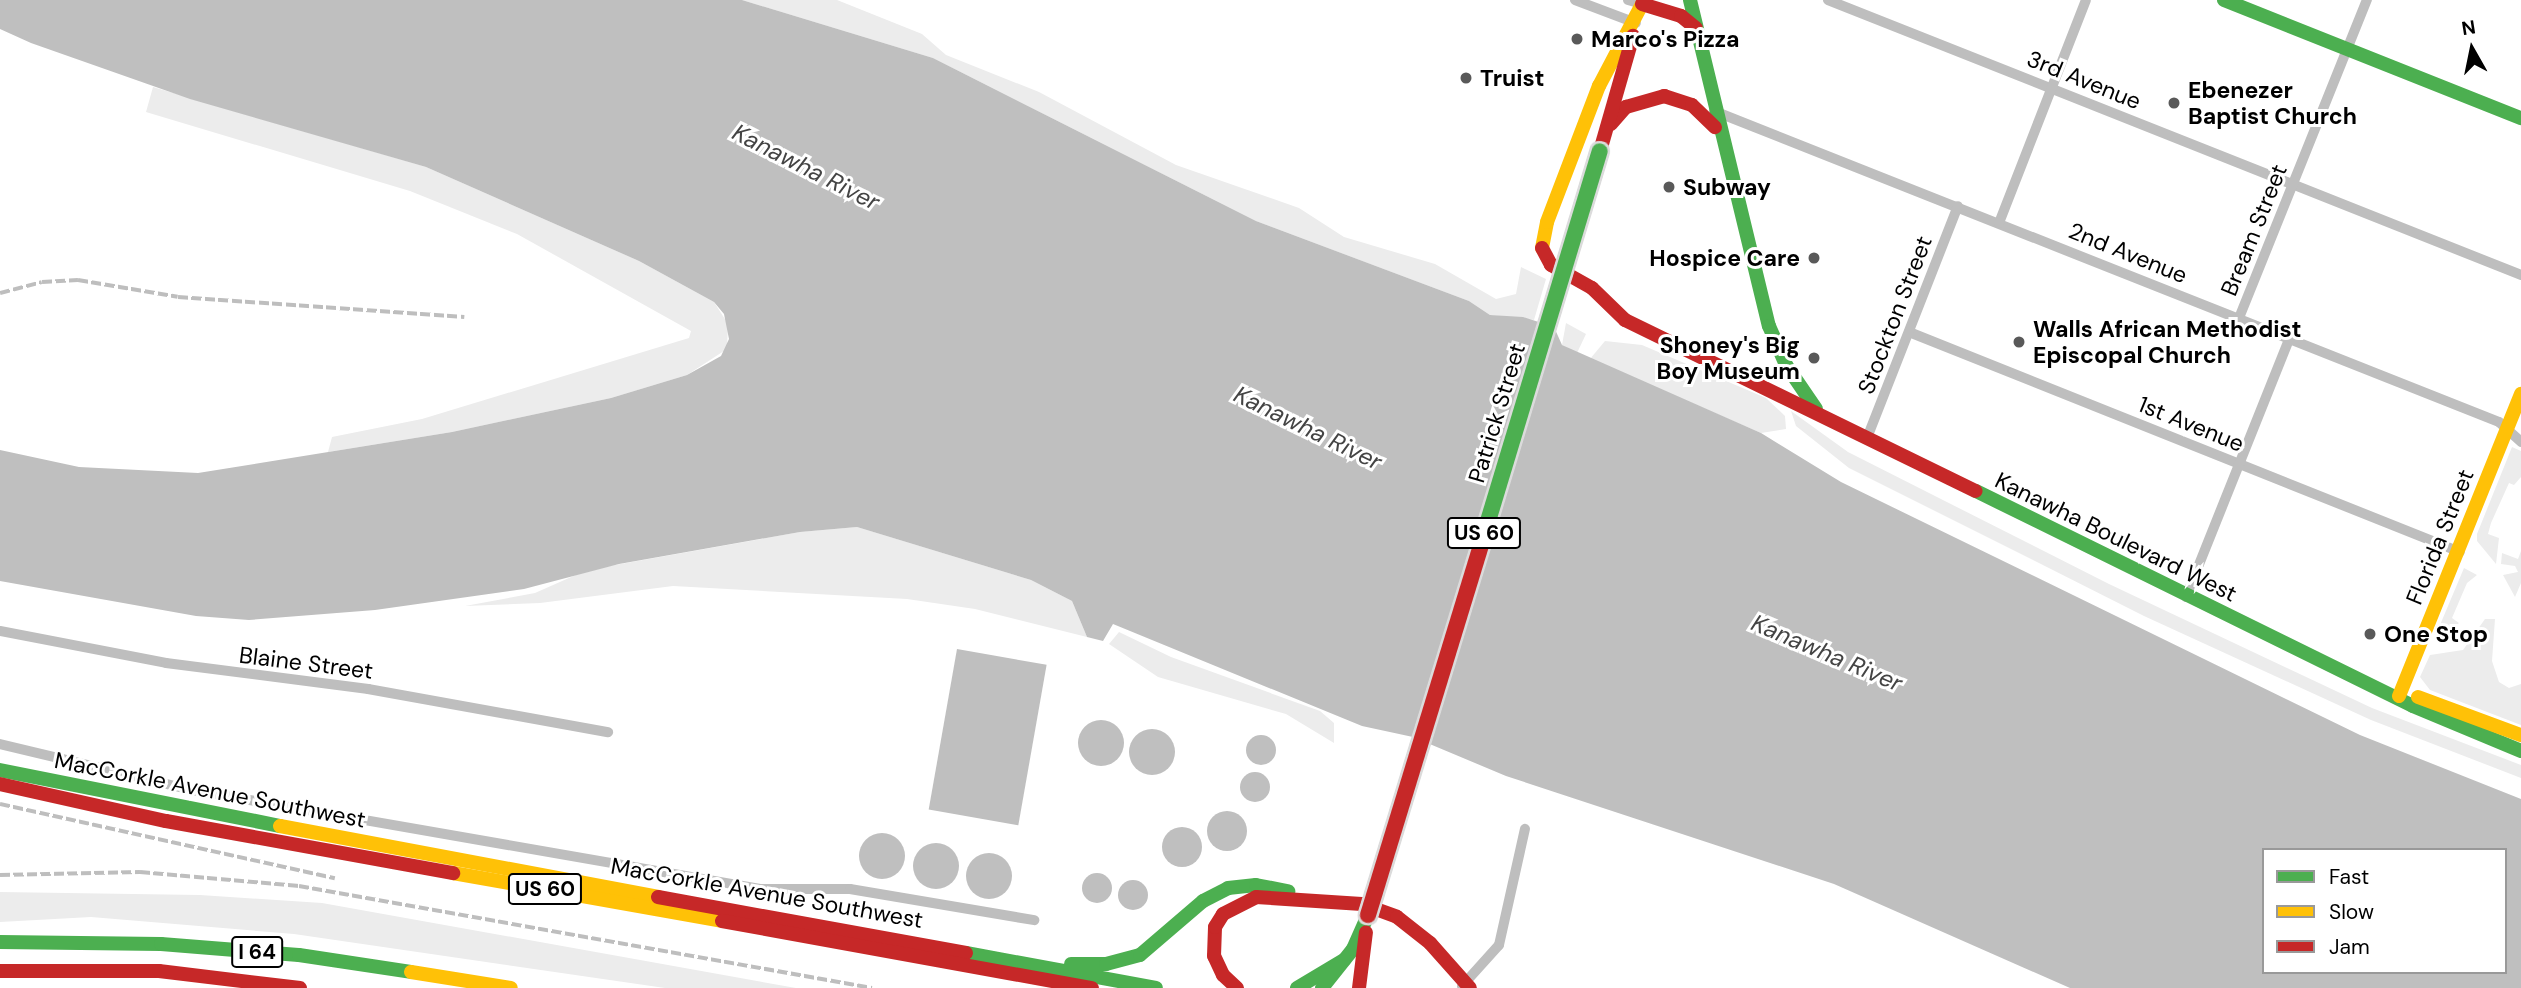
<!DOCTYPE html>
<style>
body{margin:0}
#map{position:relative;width:2521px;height:988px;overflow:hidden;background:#fff;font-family:"DM Sans",sans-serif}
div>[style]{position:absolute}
.green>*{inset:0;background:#ececec}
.water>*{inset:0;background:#bfbfbf;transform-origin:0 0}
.round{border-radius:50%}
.street>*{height:10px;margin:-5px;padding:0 5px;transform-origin:5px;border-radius:5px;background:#bebebe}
.fast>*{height:14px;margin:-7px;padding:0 7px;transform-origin:7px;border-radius:7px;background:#4caf50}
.slow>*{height:14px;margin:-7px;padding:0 7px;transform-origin:7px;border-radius:7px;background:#ffc107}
.jam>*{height:14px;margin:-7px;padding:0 7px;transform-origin:7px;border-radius:7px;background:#c62828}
.rail>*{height:3.5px;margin-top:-1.75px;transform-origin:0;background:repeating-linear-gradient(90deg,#bebebe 0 10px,transparent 0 13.5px)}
.bridges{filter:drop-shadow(2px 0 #dbdbdb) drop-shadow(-2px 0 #dbdbdb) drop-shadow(0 2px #dbdbdb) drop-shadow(0 -2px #dbdbdb)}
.fast-bridge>*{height:16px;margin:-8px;padding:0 8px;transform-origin:8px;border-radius:8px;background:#4caf50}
.jam-bridge>*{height:16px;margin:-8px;padding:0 8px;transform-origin:8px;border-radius:8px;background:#c62828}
.dots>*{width:19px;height:19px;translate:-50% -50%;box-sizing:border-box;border:4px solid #fff;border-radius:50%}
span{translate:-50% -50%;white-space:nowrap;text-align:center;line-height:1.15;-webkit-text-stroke:6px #fff;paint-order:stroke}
.shield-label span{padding:2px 5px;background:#fff;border:2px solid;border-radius:5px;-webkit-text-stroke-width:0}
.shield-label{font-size:21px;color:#000;font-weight:700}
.poi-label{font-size:23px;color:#000;font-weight:700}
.left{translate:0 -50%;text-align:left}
.right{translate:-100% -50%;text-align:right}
.street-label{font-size:23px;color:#000}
.water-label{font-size:24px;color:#444;font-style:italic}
.legend{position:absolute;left:2262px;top:848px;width:245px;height:126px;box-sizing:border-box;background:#fff;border:2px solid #999;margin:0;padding:9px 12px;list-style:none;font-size:21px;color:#000}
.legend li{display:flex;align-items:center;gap:14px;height:35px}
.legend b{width:35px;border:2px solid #999}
.north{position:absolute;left:2437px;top:14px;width:70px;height:70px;-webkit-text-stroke:5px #fff;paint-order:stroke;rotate:351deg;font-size:19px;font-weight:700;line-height:28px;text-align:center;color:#000}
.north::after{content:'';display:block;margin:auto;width:24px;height:32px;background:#000;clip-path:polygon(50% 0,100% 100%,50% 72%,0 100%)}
</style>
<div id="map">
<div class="green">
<i style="clip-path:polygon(742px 0,837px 0,922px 34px,946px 55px,1039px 92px,1176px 165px,1299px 208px,1344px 237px,1435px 264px,1496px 299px,1516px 294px,1521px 267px,1546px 279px,1534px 320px,1490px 315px,1469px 301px,1256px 221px,933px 58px)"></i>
<i style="clip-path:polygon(153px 87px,426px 167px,639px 261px,714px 302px,728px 324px,727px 349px,687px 375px,611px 398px,452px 432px,328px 452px,332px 437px,422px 419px,689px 338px,691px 331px,517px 234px,410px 191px,146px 112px)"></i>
<i style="clip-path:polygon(1566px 323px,1586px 334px,1577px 353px,1562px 345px)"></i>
<i style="clip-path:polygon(1605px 341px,1642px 345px,1766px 398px,1785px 416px,1786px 429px,1761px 433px,1590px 359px)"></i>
<i style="clip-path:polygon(1791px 411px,1848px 452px,2109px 584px,2372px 708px,2521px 765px,2521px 778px,2371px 720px,2144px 616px,2001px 544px,1849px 468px,1796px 426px)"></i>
<i style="clip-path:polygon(2512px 447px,2521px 451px,2521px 477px,2514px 485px,2509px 483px,2491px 523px,2488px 534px,2499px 538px,2496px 564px,2477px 541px,2477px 534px)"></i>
<i style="clip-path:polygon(857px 527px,1031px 580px,1072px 601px,1087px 637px,975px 609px,907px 599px,673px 586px,540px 603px,465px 606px,535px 593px,587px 570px,800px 532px)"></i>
<i style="clip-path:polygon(2521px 551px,2521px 583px,2515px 597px,2503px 575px,2518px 572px,2515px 566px,2501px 564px,2502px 553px,2518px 559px)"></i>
<i style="clip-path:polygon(2464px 568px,2477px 575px,2467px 583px,2452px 618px,2459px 623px,2451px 630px,2440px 625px)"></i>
<i style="clip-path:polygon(2485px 619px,2495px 619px,2492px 661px,2499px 682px,2509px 688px,2521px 684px,2521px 725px,2430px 690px,2420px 677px,2430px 655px,2463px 650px)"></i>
<i style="clip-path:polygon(1119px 632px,1171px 657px,1320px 711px,1334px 723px,1334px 743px,1286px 714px,1158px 677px,1109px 644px)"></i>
<i style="clip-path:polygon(0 892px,200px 895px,322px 903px,796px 988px,665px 988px,294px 934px,91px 917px,0 922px)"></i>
</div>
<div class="water">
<i style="clip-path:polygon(evenodd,0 0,742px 0,933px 58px,1256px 221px,1469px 301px,1490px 315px,1523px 317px,1554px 327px,1562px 345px,1761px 433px,1841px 482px,2360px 735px,2521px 799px,2521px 988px,2070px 988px,1834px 884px,1506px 776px,1413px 737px,1362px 726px,1113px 624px,1103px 641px,1087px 637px,1072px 601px,1031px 580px,857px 527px,800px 532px,619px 564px,524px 589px,375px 610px,249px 620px,196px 616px,0 581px,0 450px,79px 467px,198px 473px,452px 432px,611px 398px,687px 375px,721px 356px,729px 339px,724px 314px,714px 302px,639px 261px,426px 167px,190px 99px,31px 43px,0 29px,0 0,2264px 850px,2505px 850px,2505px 972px,2264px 972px,2264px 850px)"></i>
<i style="left:957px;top:649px;width:91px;height:163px;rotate:10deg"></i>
<i class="round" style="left:1078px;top:720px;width:46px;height:46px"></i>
<i class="round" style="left:1129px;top:729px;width:46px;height:46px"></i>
<i class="round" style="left:1246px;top:735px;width:30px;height:30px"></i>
<i class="round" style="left:1240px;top:772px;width:30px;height:30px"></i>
<i class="round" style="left:1207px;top:811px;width:40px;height:40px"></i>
<i class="round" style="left:1162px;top:827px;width:40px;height:40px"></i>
<i class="round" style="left:859px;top:833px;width:46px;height:46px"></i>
<i class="round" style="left:913px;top:843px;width:46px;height:46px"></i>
<i class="round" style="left:966px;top:853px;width:46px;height:46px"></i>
<i class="round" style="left:1082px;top:873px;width:30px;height:30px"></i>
<i class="round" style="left:1118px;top:880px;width:30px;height:30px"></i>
</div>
<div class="street">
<i style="left:1575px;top:0;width:65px;rotate:20.7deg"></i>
<i style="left:1628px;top:0;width:15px;rotate:16deg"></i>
<i style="left:1828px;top:0;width:746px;rotate:21.64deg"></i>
<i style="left:1714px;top:111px;width:844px;rotate:21.61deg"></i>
<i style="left:2499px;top:422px;width:30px;rotate:42deg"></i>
<i style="left:1999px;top:223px;width:239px;rotate:-68.7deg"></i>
<i style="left:2239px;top:318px;width:343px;rotate:-68.1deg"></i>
<i style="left:1909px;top:332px;width:593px;rotate:21.77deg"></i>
<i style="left:1867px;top:438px;width:249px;rotate:-68.6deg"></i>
<i style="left:2186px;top:597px;width:277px;rotate:-68.2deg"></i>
<i style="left:0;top:631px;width:169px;rotate:10.9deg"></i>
<i style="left:166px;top:663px;width:204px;rotate:7.3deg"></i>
<i style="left:368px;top:689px;width:244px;rotate:10.2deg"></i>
<i style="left:0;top:744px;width:197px;rotate:13.5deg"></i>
<i style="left:192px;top:790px;width:578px;rotate:9.87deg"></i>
<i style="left:761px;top:889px;width:89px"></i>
<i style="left:850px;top:889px;width:187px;rotate:9.6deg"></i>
<i style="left:1462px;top:986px;width:55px;rotate:-47.9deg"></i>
<i style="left:1499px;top:945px;width:119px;rotate:-77.4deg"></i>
</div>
<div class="fast">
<i style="left:1690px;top:0;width:335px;rotate:76.4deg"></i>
<i style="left:1769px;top:326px;width:43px;rotate:66.4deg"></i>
<i style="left:1786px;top:365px;width:53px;rotate:55.7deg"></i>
<i style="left:2224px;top:0;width:320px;rotate:21.7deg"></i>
<i style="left:1976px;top:491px;width:487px;rotate:26.2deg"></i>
<i style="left:2413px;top:706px;width:117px;rotate:22.6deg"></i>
<i style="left:0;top:770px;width:286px;rotate:11.3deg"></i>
<i style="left:0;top:942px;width:161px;rotate:0.7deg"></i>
<i style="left:161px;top:944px;width:138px;rotate:4.6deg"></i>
<i style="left:299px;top:955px;width:113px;rotate:8.6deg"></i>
<i style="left:966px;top:953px;width:193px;rotate:10.4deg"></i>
<i style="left:1071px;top:964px;width:35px"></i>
<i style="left:1106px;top:964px;width:35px;rotate:-15deg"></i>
<i style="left:1140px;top:955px;width:83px;rotate:-40.6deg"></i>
<i style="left:1203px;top:901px;width:28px;rotate:-27deg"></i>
<i style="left:1228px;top:888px;width:28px;rotate:-6deg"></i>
<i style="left:1256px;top:885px;width:33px;rotate:11deg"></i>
<i style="left:1297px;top:988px;width:55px;rotate:-30.8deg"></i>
<i style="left:1322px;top:988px;width:50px;rotate:-51.5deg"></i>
<i style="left:1353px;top:949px;width:37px;rotate:-66deg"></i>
</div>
<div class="slow">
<i style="left:1542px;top:248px;width:26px;rotate:-79deg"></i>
<i style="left:1547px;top:222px;width:146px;rotate:-69.1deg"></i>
<i style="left:1599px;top:86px;width:93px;rotate:-62.3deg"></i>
<i style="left:2399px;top:696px;width:326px;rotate:-68deg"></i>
<i style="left:2418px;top:697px;width:110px;rotate:20.3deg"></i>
<i style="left:280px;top:826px;width:385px;rotate:10.6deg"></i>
<i style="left:453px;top:873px;width:273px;rotate:10.1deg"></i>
<i style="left:411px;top:972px;width:101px;rotate:9.1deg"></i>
</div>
<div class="jam">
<i style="left:1642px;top:4px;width:41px;rotate:17.1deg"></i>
<i style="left:1681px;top:16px;width:19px;rotate:39deg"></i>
<i style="left:1611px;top:124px;width:23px;rotate:-49deg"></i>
<i style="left:1626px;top:107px;width:40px;rotate:-16deg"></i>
<i style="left:1664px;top:96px;width:29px;rotate:18deg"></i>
<i style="left:1692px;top:105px;width:32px;rotate:44deg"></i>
<i style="left:1600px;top:151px;width:120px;rotate:-74deg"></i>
<i style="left:1542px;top:248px;width:19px;rotate:62deg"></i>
<i style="left:1551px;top:265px;width:47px;rotate:29.3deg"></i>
<i style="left:1592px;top:288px;width:46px;rotate:44.1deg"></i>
<i style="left:1625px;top:320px;width:390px;rotate:26deg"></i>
<i style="left:0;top:784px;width:170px;rotate:12.6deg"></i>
<i style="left:166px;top:821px;width:292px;rotate:10.3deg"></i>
<i style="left:658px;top:897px;width:313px;rotate:10.3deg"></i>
<i style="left:722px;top:921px;width:376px;rotate:10.3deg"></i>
<i style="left:0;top:971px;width:159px"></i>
<i style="left:159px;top:971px;width:142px;rotate:6.9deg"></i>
<i style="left:1237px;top:988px;width:19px;rotate:-137deg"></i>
<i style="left:1223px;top:975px;width:21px;rotate:-115deg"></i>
<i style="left:1214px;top:956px;width:29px;rotate:-88deg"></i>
<i style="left:1215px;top:927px;width:15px;rotate:-58deg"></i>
<i style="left:1223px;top:914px;width:37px;rotate:-27deg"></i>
<i style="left:1256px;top:897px;width:106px;rotate:3.8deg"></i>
<i style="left:1362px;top:904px;width:37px;rotate:20deg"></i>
<i style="left:1397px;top:917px;width:42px;rotate:38.2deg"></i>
<i style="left:1430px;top:943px;width:60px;rotate:48.4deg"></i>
<i style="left:1359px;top:988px;width:56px;rotate:-82.9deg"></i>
</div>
<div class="rail">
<i style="left:0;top:293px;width:43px;rotate:-14.7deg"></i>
<i style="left:42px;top:282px;width:36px;rotate:-3deg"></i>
<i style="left:78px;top:280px;width:101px;rotate:9.6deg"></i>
<i style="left:178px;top:297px;width:287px;rotate:4deg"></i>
<i style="left:0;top:804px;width:343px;rotate:12.5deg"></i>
<i style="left:0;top:875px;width:140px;rotate:-1.2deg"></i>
<i style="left:140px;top:872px;width:160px;rotate:5deg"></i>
<i style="left:299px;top:886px;width:582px;rotate:10.09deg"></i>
</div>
<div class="bridges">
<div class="fast-bridge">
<i style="left:1482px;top:541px;width:407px;rotate:-73.2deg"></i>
</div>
<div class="jam-bridge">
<i style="left:1368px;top:915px;width:391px;rotate:-73deg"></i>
</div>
</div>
<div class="dots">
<i style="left:1577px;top:39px;background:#595959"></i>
<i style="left:1466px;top:78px;background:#595959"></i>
<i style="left:2174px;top:103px;background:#595959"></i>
<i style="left:1669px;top:187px;background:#595959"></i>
<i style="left:1814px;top:258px;background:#595959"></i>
<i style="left:2019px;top:342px;background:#595959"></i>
<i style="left:1814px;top:358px;background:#595959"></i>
<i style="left:2370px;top:634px;background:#595959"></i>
</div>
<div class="shield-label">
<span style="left:1484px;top:533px">US 60</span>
<span style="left:545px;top:889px">US 60</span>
<span style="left:257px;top:952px">I 64</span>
</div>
<div class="poi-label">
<span class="left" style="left:1591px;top:39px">Marco's Pizza</span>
<span class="left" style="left:1480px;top:78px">Truist</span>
<span class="left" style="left:2188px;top:103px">Ebenezer<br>Baptist Church</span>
<span class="left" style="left:1683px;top:187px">Subway</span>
<span class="right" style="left:1800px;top:258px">Hospice Care</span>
<span class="left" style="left:2033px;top:342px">Walls African Methodist<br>Episcopal Church</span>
<span class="right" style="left:1800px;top:358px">Shoney's Big<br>Boy Museum</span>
<span class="left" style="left:2384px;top:634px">One Stop</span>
</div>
<div class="street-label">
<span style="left:2084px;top:80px;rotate:22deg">3rd Avenue</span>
<span style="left:2254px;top:230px;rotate:-68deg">Bream Street</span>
<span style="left:2128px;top:253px;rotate:22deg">2nd Avenue</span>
<span style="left:1895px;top:315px;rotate:-69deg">Stockton Street</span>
<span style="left:1497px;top:413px;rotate:-73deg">Patrick Street</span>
<span style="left:2191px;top:424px;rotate:22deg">1st Avenue</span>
<span style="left:2116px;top:537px;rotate:26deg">Kanawha Boulevard West</span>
<span style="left:2440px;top:537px;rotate:-68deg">Florida Street</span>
<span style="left:306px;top:663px;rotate:7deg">Blaine Street</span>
<span style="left:210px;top:790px;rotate:11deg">MacCorkle Avenue Southwest</span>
<span style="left:767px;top:893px;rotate:10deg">MacCorkle Avenue Southwest</span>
</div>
<div class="water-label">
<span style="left:806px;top:167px;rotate:27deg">Kanawha River</span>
<span style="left:1308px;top:428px;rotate:26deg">Kanawha River</span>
<span style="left:1827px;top:653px;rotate:23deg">Kanawha River</span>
</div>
<ul class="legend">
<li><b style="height:9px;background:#4caf50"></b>Fast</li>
<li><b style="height:9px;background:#ffc107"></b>Slow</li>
<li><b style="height:9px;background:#c62828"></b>Jam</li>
</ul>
<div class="north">N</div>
</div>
